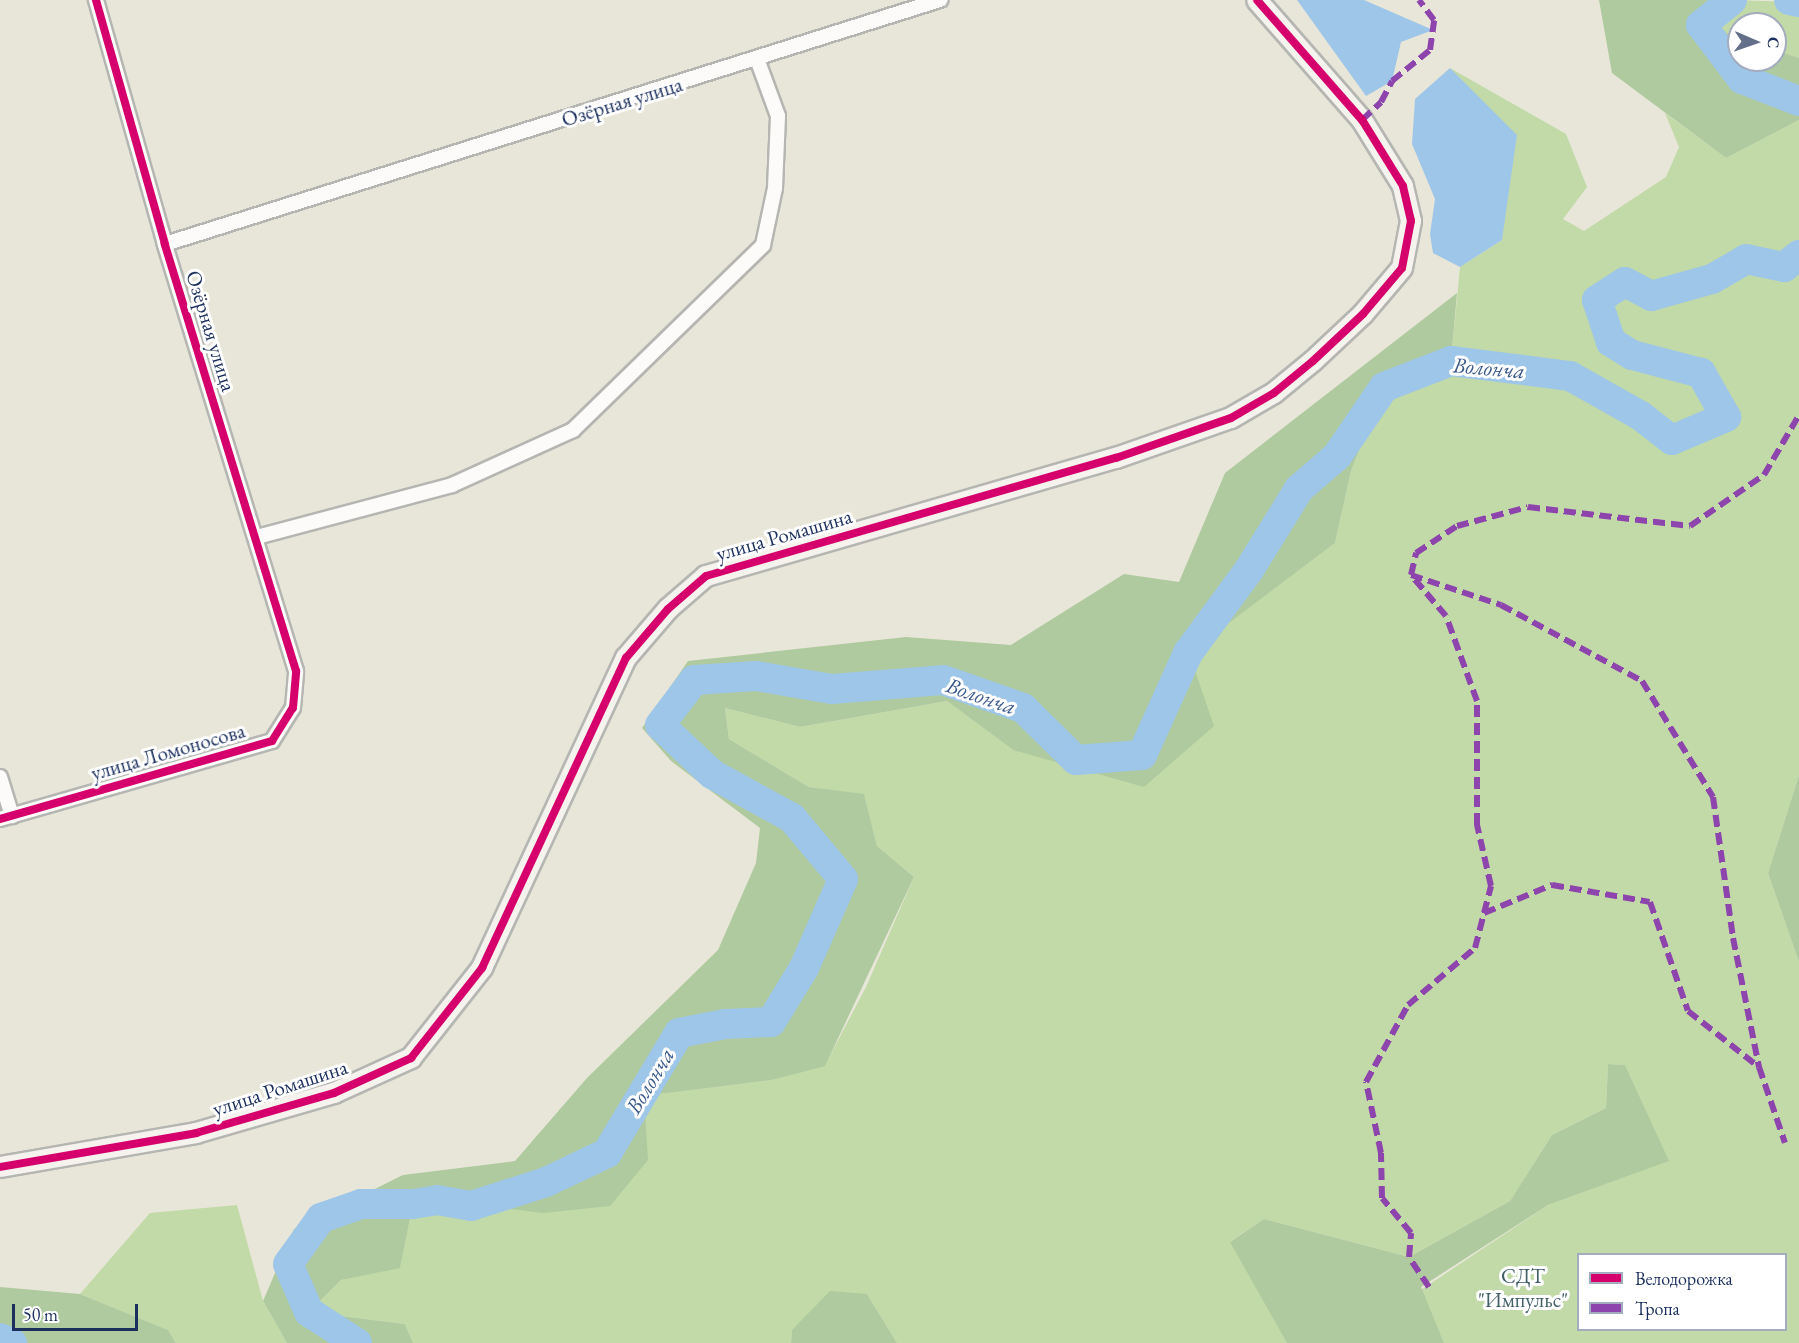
<!DOCTYPE html>
<meta charset="utf-8">
<style>
body{margin:0}
#map{position:relative;width:1799px;height:1343px;overflow:hidden;background:#e8e6d8;font-family:"EB Garamond",serif}
div>[style]{position:absolute}
.green>*{inset:0;background:#c1daa7}
.forest>*{inset:0;background:#afca9e}
.water>*{inset:0;background:#9ec6e9}
.river>*{height:30px;margin:-15px;padding:0 15px;transform-origin:15px;border-radius:15px;background:#9ec6e9}
.roads{filter:drop-shadow(2px 0 #b5b6b2) drop-shadow(-2px 0 #b5b6b2) drop-shadow(0 2px #b5b6b2) drop-shadow(0 -2px #b5b6b2)}
.street>*{height:14px;margin:-7px;padding:0 7px;transform-origin:7px;border-radius:7px;background:#fcfbf9}
.secondary>*{height:20px;margin:-10px;padding:0 10px;transform-origin:10px;border-radius:10px;background:#f6f3ee}
.quiet>*{height:6px;margin-top:-3px;transform-origin:0;background:repeating-linear-gradient(90deg,#8e44ad 0 12px,transparent 0 18px)}
.cycleway>*{height:8px;margin:-4px;padding:0 4px;transform-origin:4px;border-radius:4px;background:#d6006c}
span{translate:-50% -50%;white-space:nowrap;text-align:center;line-height:1.15;-webkit-text-stroke:6px #fff;paint-order:stroke}
.street-label{font-size:21px;color:#1b2f5e}
.park-label{font-size:21px;color:#436068}
.water-label{font-size:22px;color:#39588a;font-style:italic}
.legend{position:absolute;left:1577px;top:1253px;width:210px;height:78px;box-sizing:border-box;background:#fff;border:2px solid #a4acbf;margin:0;padding:8px 10px;list-style:none;font-size:18px;color:#1b2f5e}
.legend li{display:flex;align-items:center;gap:12px;height:30px}
.legend b{width:30px;border:2px solid #a4acbf}
.north{position:absolute;left:1727px;top:12px;width:60px;height:60px;box-sizing:border-box;background:#fff;border:2px solid #a4acbf;border-radius:50%;rotate:92deg;font-size:16px;font-weight:700;line-height:24px;text-align:center;color:#1b2f5e}
.north::after{content:'';display:block;margin:auto;width:21px;height:27px;background:#636f89;clip-path:polygon(50% 0,100% 100%,50% 72%,0 100%)}
.scale{position:absolute;left:12px;top:1304px;width:126px;height:27px;box-sizing:border-box;border:3px solid #1b2f5e;border-top:0;padding-left:8px;font-size:18px;line-height:21px;white-space:nowrap;color:#1b2f5e;-webkit-text-stroke:4px #fff;paint-order:stroke}
</style>
<div id="map">
<div class="green">
<i style="clip-path:polygon(1732px 0,1799px 2px,1799px 58px,1775px 50px,1775px 24px,1739px 24px,1739px 37px,1701px 25px)"></i>
<i style="clip-path:polygon(evenodd,1450px 68px,1566px 134px,1587px 187px,1563px 219px,1584px 231px,1666px 177px,1679px 147px,1665px 113px,1726px 158px,1799px 120px,1799px 244px,1785px 266px,1799px 261px,1799px 775px,1768px 873px,1799px 962px,1799px 1343px,1444px 1343px,1421px 1290px,1548px 1205px,1668px 1161px,1625px 1065px,1608px 1064px,1606px 1108px,1552px 1135px,1510px 1201px,1409px 1257px,1264px 1219px,1231px 1241px,1287px 1343px,897px 1343px,867px 1294px,792px 1330px,791px 1343px,413px 1343px,405px 1324px,309px 1312px,341px 1280px,400px 1267px,413px 1204px,437px 1200px,471px 1206px,647px 1160px,643px 1096px,772px 1080px,825px 1065px,866px 987px,914px 877px,877px 846px,864px 795px,809px 787px,729px 739px,725px 708px,800px 727px,947px 701px,1013px 750px,1188px 653px,1335px 543px,1351px 471px,1384px 387px,1451px 361px,1460px 267px,1502px 240px,1471px 92px,1450px 68px,1578px 1254px,1786px 1254px,1786px 1330px,1578px 1330px,1578px 1254px)"></i>
<i style="clip-path:polygon(237px 1205px,263px 1301px,287px 1343px,176px 1343px,168px 1330px,80px 1294px,150px 1213px)"></i>
</div>
<div class="forest">
<i style="clip-path:polygon(1599px 0,1732px 0,1702px 25px,1739px 37px,1739px 60px,1775px 60px,1775px 50px,1799px 58px,1799px 120px,1726px 158px,1612px 73px)"></i>
<i style="clip-path:polygon(1457px 293px,1451px 361px,1384px 387px,1351px 471px,1335px 543px,1189px 653px,1214px 726px,1144px 787px,1013px 750px,947px 701px,800px 727px,725px 708px,729px 739px,809px 787px,864px 794px,877px 846px,914px 877px,825px 1066px,772px 1080px,644px 1096px,648px 1160px,610px 1206px,543px 1213px,437px 1200px,413px 1204px,400px 1268px,341px 1280px,309px 1312px,405px 1324px,413px 1343px,287px 1343px,263px 1301px,294px 1229px,403px 1175px,515px 1161px,587px 1078px,718px 950px,756px 863px,760px 828px,671px 761px,642px 728px,688px 661px,906px 637px,1011px 645px,1124px 574px,1179px 582px,1225px 473px)"></i>
<i style="clip-path:polygon(1799px 775px,1799px 962px,1768px 873px)"></i>
<i style="clip-path:polygon(1608px 1064px,1625px 1065px,1669px 1161px,1548px 1205px,1421px 1287px,1444px 1343px,1287px 1343px,1230px 1242px,1264px 1219px,1409px 1257px,1510px 1201px,1552px 1135px,1606px 1108px)"></i>
<i style="clip-path:polygon(0 1287px,80px 1294px,168px 1330px,176px 1343px,0 1343px)"></i>
<i style="clip-path:polygon(830px 1291px,867px 1294px,897px 1343px,791px 1343px,792px 1330px)"></i>
</div>
<div class="water">
<i style="clip-path:polygon(1297px 0,1364px 0,1433px 30px,1401px 42px,1392px 81px,1366px 96px)"></i>
<i style="clip-path:polygon(1450px 68px,1517px 135px,1502px 240px,1460px 267px,1433px 253px,1430px 234px,1435px 199px,1412px 144px,1415px 99px)"></i>
</div>
<div class="river">
<i style="left:1732px;top:0;width:40px;rotate:141deg"></i>
<i style="left:1701px;top:25px;width:68px;rotate:52.8deg"></i>
<i style="left:1742px;top:79px;width:61px;rotate:21.1deg"></i>
<i style="left:1789px;top:0;width:10px;rotate:11deg"></i>
<i style="left:0;top:1338px;width:13px;rotate:23deg"></i>
<i style="left:357px;top:1343px;width:57px;rotate:-147.1deg"></i>
<i style="left:309px;top:1312px;width:52px;rotate:-113.6deg"></i>
<i style="left:288px;top:1264px;width:57px;rotate:-54.3deg"></i>
<i style="left:321px;top:1218px;width:42px;rotate:-19.3deg"></i>
<i style="left:361px;top:1204px;width:52px"></i>
<i style="left:413px;top:1204px;width:24px;rotate:-9deg"></i>
<i style="left:437px;top:1200px;width:35px;rotate:10deg"></i>
<i style="left:471px;top:1206px;width:79px;rotate:-17.7deg"></i>
<i style="left:546px;top:1182px;width:68px;rotate:-25.4deg"></i>
<i style="left:607px;top:1153px;width:140px;rotate:-59deg"></i>
<i style="left:679px;top:1033px;width:47px;rotate:-11.1deg"></i>
<i style="left:725px;top:1024px;width:46px;rotate:-2.5deg"></i>
<i style="left:771px;top:1022px;width:63px;rotate:-58.6deg"></i>
<i style="left:804px;top:968px;width:97px;rotate:-66.3deg"></i>
<i style="left:843px;top:879px;width:80px;rotate:-129.9deg"></i>
<i style="left:792px;top:818px;width:91px;rotate:-151.2deg"></i>
<i style="left:712px;top:774px;width:71px;rotate:-136.7deg"></i>
<i style="left:660px;top:725px;width:56px;rotate:-52.9deg"></i>
<i style="left:694px;top:680px;width:62px;rotate:-3.7deg"></i>
<i style="left:756px;top:676px;width:77px;rotate:9.7deg"></i>
<i style="left:832px;top:689px;width:111px;rotate:-4.6deg"></i>
<i style="left:943px;top:680px;width:85px;rotate:19.3deg"></i>
<i style="left:1023px;top:708px;width:74px;rotate:44.5deg"></i>
<i style="left:1076px;top:760px;width:66px;rotate:-4.3deg"></i>
<i style="left:1142px;top:755px;width:112px;rotate:-65.7deg"></i>
<i style="left:1188px;top:653px;width:103px;rotate:-53.7deg"></i>
<i style="left:1249px;top:570px;width:95px;rotate:-58.3deg"></i>
<i style="left:1299px;top:489px;width:50px;rotate:-41deg"></i>
<i style="left:1337px;top:456px;width:83px;rotate:-55.7deg"></i>
<i style="left:1384px;top:387px;width:72px;rotate:-21.2deg"></i>
<i style="left:1451px;top:361px;width:120px;rotate:7.2deg"></i>
<i style="left:1570px;top:376px;width:81px;rotate:29.4deg"></i>
<i style="left:1641px;top:416px;width:39px;rotate:38deg"></i>
<i style="left:1672px;top:440px;width:59px;rotate:-23.1deg"></i>
<i style="left:1726px;top:417px;width:51px;rotate:-119.6deg"></i>
<i style="left:1701px;top:373px;width:71px;rotate:-165.4deg"></i>
<i style="left:1632px;top:355px;width:25px;rotate:-148deg"></i>
<i style="left:1611px;top:342px;width:44px;rotate:-108.4deg"></i>
<i style="left:1597px;top:300px;width:33px;rotate:-33deg"></i>
<i style="left:1625px;top:282px;width:30px;rotate:28deg"></i>
<i style="left:1651px;top:296px;width:63px;rotate:-15.6deg"></i>
<i style="left:1712px;top:279px;width:39px;rotate:-30deg"></i>
<i style="left:1746px;top:259px;width:39px;rotate:12deg"></i>
<i style="left:1784px;top:267px;width:19px;rotate:-39deg"></i>
</div>
<div class="roads">
<div class="street">
<i style="left:165px;top:244px;width:813px;rotate:-17.48deg"></i>
<i style="left:257px;top:537px;width:202px;rotate:-14.9deg"></i>
<i style="left:452px;top:485px;width:133px;rotate:-24.4deg"></i>
<i style="left:573px;top:430px;width:265px;rotate:-44.2deg"></i>
<i style="left:763px;top:245px;width:58px;rotate:-78.1deg"></i>
<i style="left:775px;top:188px;width:72px;rotate:-87.6deg"></i>
<i style="left:778px;top:116px;width:61px;rotate:-110.2deg"></i>
<i style="left:0;top:777px;width:41px;rotate:72.9deg"></i>
<i style="left:0;top:819px;width:283px;rotate:-16deg"></i>
<i style="left:272px;top:741px;width:39px;rotate:-58deg"></i>
<i style="left:293px;top:708px;width:37px;rotate:-85deg"></i>
<i style="left:296px;top:671px;width:447px;rotate:-107.1deg"></i>
<i style="left:165px;top:244px;width:254px;rotate:-105.8deg"></i>
</div>
<div class="secondary">
<i style="left:0;top:1167px;width:199px;rotate:-9.8deg"></i>
<i style="left:196px;top:1133px;width:144px;rotate:-16.2deg"></i>
<i style="left:334px;top:1093px;width:85px;rotate:-24.4deg"></i>
<i style="left:411px;top:1058px;width:115px;rotate:-51.7deg"></i>
<i style="left:482px;top:968px;width:342px;rotate:-65.1deg"></i>
<i style="left:626px;top:658px;width:65px;rotate:-49.4deg"></i>
<i style="left:668px;top:609px;width:50px;rotate:-41deg"></i>
<i style="left:706px;top:576px;width:427px;rotate:-16.1deg"></i>
<i style="left:1116px;top:458px;width:122px;rotate:-19.2deg"></i>
<i style="left:1231px;top:418px;width:50px;rotate:-30.2deg"></i>
<i style="left:1274px;top:393px;width:50px;rotate:-39.4deg"></i>
<i style="left:1313px;top:361px;width:69px;rotate:-43.2deg"></i>
<i style="left:1363px;top:314px;width:60px;rotate:-49.7deg"></i>
<i style="left:1402px;top:268px;width:48px;rotate:-79.2deg"></i>
<i style="left:1411px;top:221px;width:36px;rotate:-103deg"></i>
<i style="left:1403px;top:186px;width:78px;rotate:-121.8deg"></i>
<i style="left:1362px;top:120px;width:159px;rotate:-131.2deg"></i>
</div>
</div>
<div class="quiet">
<i style="left:1362px;top:120px;width:26px;rotate:-43deg"></i>
<i style="left:1381px;top:102px;width:24px;rotate:-62deg"></i>
<i style="left:1392px;top:81px;width:49px;rotate:-39.2deg"></i>
<i style="left:1430px;top:50px;width:30px;rotate:-82deg"></i>
<i style="left:1434px;top:20px;width:25px;rotate:-127deg"></i>
<i style="left:1411px;top:575px;width:95px;rotate:18.4deg"></i>
<i style="left:1501px;top:605px;width:160px;rotate:28.3deg"></i>
<i style="left:1642px;top:681px;width:136px;rotate:58.5deg"></i>
<i style="left:1713px;top:797px;width:142px;rotate:81.9deg"></i>
<i style="left:1733px;top:938px;width:132px;rotate:78.6deg"></i>
<i style="left:1759px;top:1067px;width:80px;rotate:71.1deg"></i>
<i style="left:1484px;top:913px;width:74px;rotate:-22.4deg"></i>
<i style="left:1552px;top:885px;width:99px;rotate:9.8deg"></i>
<i style="left:1650px;top:902px;width:115px;rotate:70.8deg"></i>
<i style="left:1688px;top:1011px;width:90px;rotate:38.3deg"></i>
<i style="left:1429px;top:1287px;width:36px;rotate:-124deg"></i>
<i style="left:1409px;top:1257px;width:24px;rotate:-85deg"></i>
<i style="left:1411px;top:1233px;width:45px;rotate:-129.6deg"></i>
<i style="left:1382px;top:1198px;width:45px;rotate:-91.3deg"></i>
<i style="left:1381px;top:1153px;width:73px;rotate:-101.9deg"></i>
<i style="left:1366px;top:1082px;width:88px;rotate:-61.4deg"></i>
<i style="left:1408px;top:1005px;width:88px;rotate:-40.4deg"></i>
<i style="left:1475px;top:948px;width:64px;rotate:-75.5deg"></i>
<i style="left:1491px;top:886px;width:63px;rotate:-102.9deg"></i>
<i style="left:1477px;top:825px;width:124px;rotate:-90deg"></i>
<i style="left:1477px;top:701px;width:90px;rotate:-110deg"></i>
<i style="left:1446px;top:616px;width:54px;rotate:-130.5deg"></i>
<i style="left:1411px;top:575px;width:23px;rotate:-77deg"></i>
<i style="left:1416px;top:553px;width:49px;rotate:-33.4deg"></i>
<i style="left:1457px;top:526px;width:73px;rotate:-15deg"></i>
<i style="left:1528px;top:507px;width:163px;rotate:6.7deg"></i>
<i style="left:1690px;top:526px;width:90px;rotate:-34.6deg"></i>
<i style="left:1764px;top:475px;width:69px;rotate:-59.7deg"></i>
</div>
<div class="cycleway">
<i style="left:0;top:819px;width:283px;rotate:-16deg"></i>
<i style="left:272px;top:741px;width:39px;rotate:-58deg"></i>
<i style="left:293px;top:708px;width:37px;rotate:-85deg"></i>
<i style="left:296px;top:671px;width:447px;rotate:-107.1deg"></i>
<i style="left:165px;top:244px;width:254px;rotate:-105.8deg"></i>
<i style="left:0;top:1167px;width:199px;rotate:-9.8deg"></i>
<i style="left:196px;top:1133px;width:144px;rotate:-16.2deg"></i>
<i style="left:334px;top:1093px;width:85px;rotate:-24.4deg"></i>
<i style="left:411px;top:1058px;width:115px;rotate:-51.7deg"></i>
<i style="left:482px;top:968px;width:342px;rotate:-65.1deg"></i>
<i style="left:626px;top:658px;width:65px;rotate:-49.4deg"></i>
<i style="left:668px;top:609px;width:50px;rotate:-41deg"></i>
<i style="left:706px;top:576px;width:427px;rotate:-16.1deg"></i>
<i style="left:1116px;top:458px;width:122px;rotate:-19.2deg"></i>
<i style="left:1231px;top:418px;width:50px;rotate:-30.2deg"></i>
<i style="left:1274px;top:393px;width:50px;rotate:-39.4deg"></i>
<i style="left:1313px;top:361px;width:69px;rotate:-43.2deg"></i>
<i style="left:1363px;top:314px;width:60px;rotate:-49.7deg"></i>
<i style="left:1402px;top:268px;width:48px;rotate:-79.2deg"></i>
<i style="left:1411px;top:221px;width:36px;rotate:-103deg"></i>
<i style="left:1403px;top:186px;width:78px;rotate:-121.8deg"></i>
<i style="left:1362px;top:120px;width:159px;rotate:-131.2deg"></i>
</div>
<div class="street-label">
<span style="left:622px;top:102px;rotate:-17deg">Озёрная улица</span>
<span style="left:211px;top:331px;rotate:73deg">Озёрная улица</span>
<span style="left:784px;top:535px;rotate:-16deg">улица Ромашина</span>
<span style="left:168px;top:752px;rotate:-16deg">улица Ломоносова</span>
<span style="left:280px;top:1088px;rotate:-18deg">улица Ромашина</span>
</div>
<div class="park-label">
<span style="left:1523px;top:1288px">СДТ<br>"Импульс"</span>
</div>
<div class="water-label">
<span style="left:1489px;top:368px;rotate:5deg">Волонча</span>
<span style="left:981px;top:696px;rotate:19deg">Волонча</span>
<span style="left:650px;top:1081px;rotate:-59deg">Волонча</span>
</div>
<ul class="legend">
<li><b style="height:8px;background:#d6006c"></b>Велодорожка</li>
<li><b style="height:8px;background:#8e44ad"></b>Тропа</li>
</ul>
<div class="north">С</div>
<div class="scale">50 m</div>
</div>
